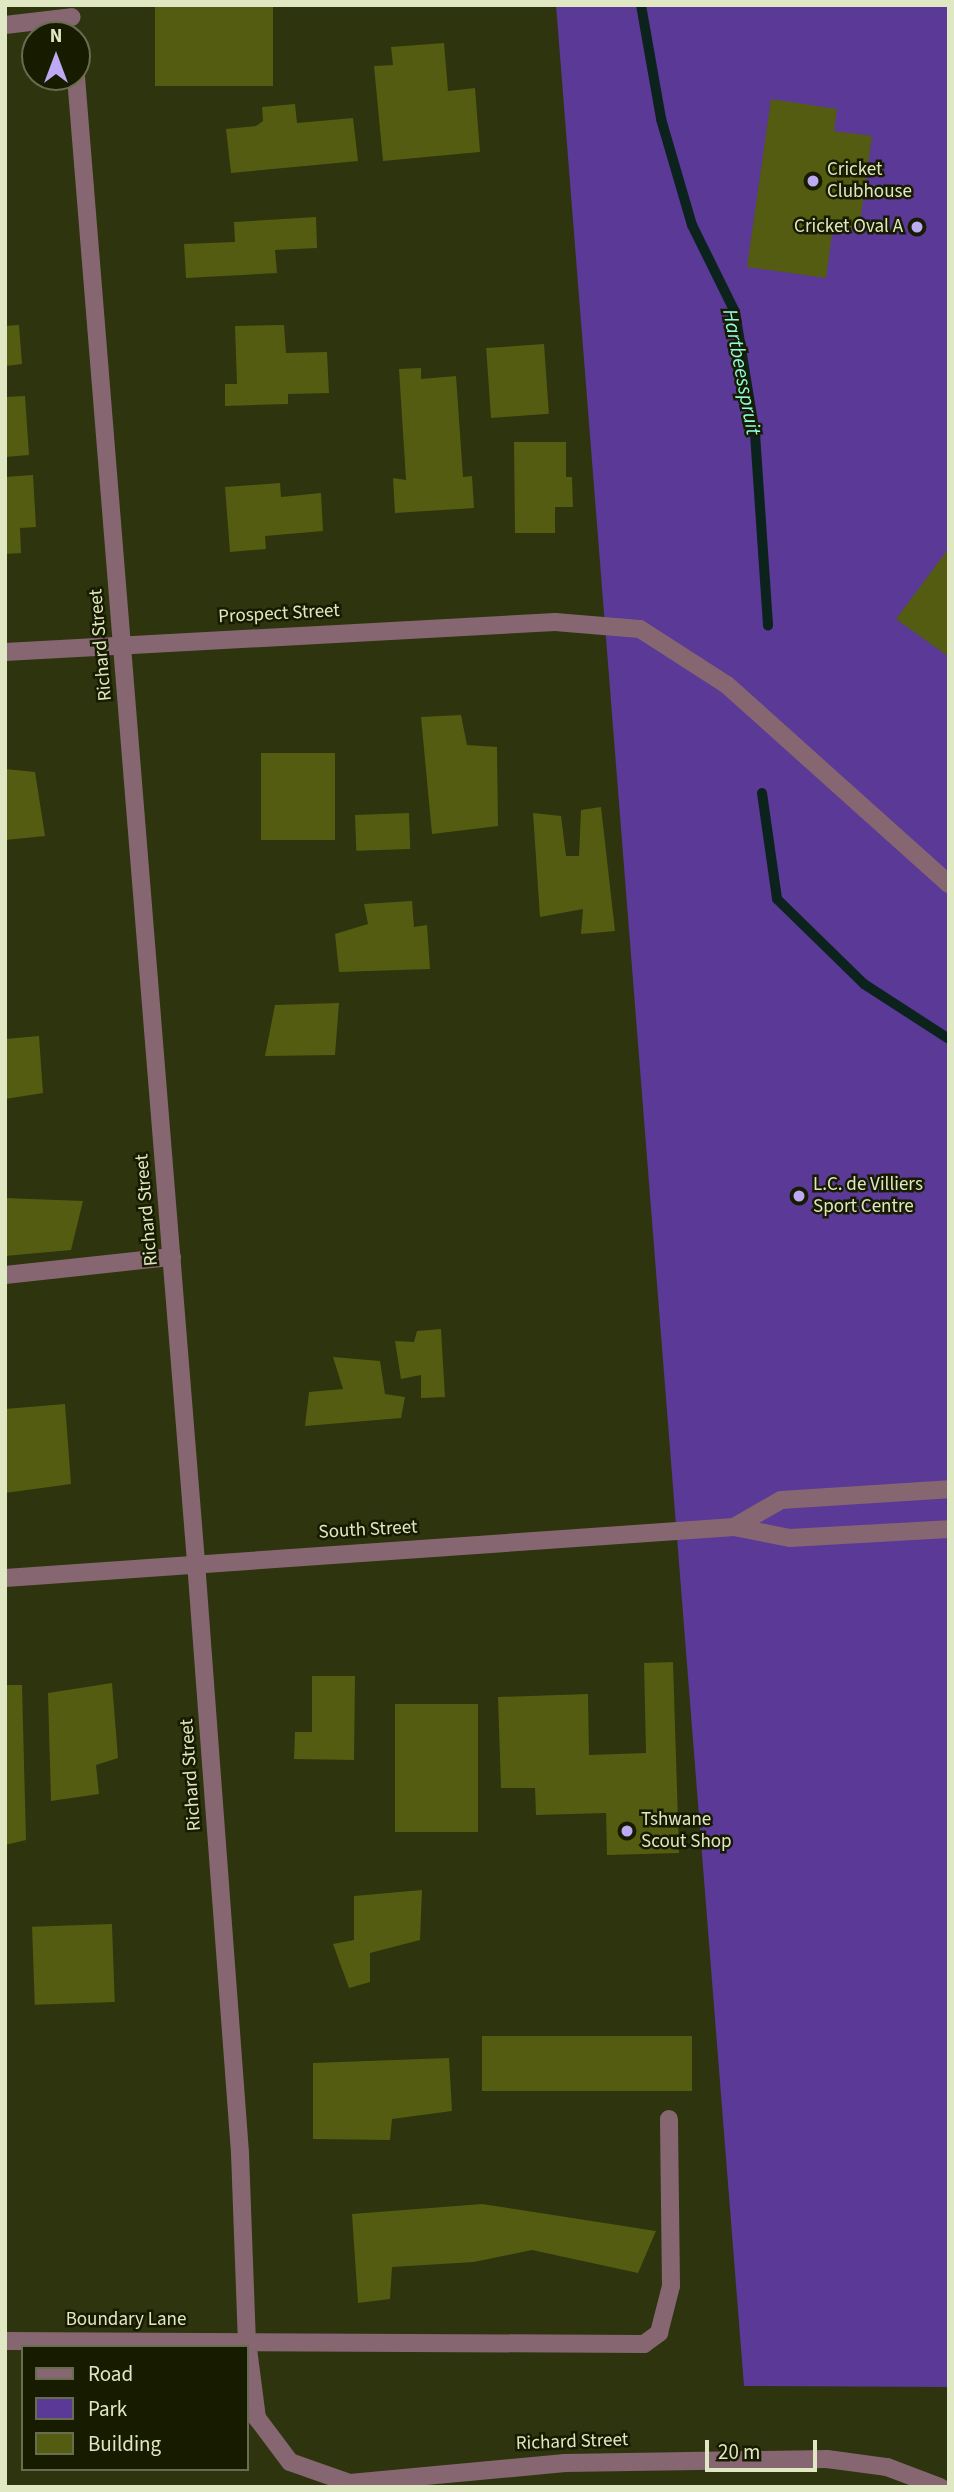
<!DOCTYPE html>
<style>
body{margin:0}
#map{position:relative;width:954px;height:2492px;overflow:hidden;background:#2e340e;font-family:"Source Sans 3",sans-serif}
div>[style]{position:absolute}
.green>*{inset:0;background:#5b3997}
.stream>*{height:10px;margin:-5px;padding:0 5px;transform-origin:5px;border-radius:5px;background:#0c231d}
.building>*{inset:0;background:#535c10;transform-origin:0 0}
.minor>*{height:18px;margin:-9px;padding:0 9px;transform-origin:9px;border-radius:9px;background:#866671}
.dots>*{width:19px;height:19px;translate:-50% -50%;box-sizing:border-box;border:4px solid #171b00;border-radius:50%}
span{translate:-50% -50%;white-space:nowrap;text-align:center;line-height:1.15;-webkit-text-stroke:5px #171b00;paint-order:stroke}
.poi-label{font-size:19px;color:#e0e7c3}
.left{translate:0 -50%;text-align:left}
.right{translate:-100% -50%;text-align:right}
.street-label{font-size:19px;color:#e0e7c3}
.water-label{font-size:21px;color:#8cfce2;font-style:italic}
.frame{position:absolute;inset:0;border:7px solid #e0e7c3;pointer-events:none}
.legend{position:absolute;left:21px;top:2345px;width:228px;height:126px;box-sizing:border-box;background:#171b00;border:2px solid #676d4e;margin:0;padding:9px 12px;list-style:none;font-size:21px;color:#e0e7c3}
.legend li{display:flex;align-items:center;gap:14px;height:35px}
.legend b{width:35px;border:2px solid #676d4e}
.north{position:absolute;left:21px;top:21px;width:70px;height:70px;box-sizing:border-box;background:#171b00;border:2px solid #676d4e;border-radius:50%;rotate:0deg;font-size:19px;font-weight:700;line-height:28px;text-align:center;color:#e0e7c3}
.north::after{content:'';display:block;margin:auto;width:24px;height:32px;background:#bea9f5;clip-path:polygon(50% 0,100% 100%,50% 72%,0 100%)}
.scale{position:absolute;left:705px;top:2440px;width:112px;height:32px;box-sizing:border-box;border:4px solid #e0e7c3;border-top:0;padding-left:9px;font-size:21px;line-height:24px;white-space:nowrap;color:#e0e7c3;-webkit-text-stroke:5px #171b00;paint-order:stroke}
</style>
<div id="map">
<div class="green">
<i style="clip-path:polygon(556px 5px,949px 5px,949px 2387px,744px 2386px)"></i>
</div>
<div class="stream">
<i style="left:641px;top:5px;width:116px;rotate:80deg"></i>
<i style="left:661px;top:119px;width:110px;rotate:73.7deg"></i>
<i style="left:692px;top:225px;width:97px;rotate:63.7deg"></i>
<i style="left:735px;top:312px;width:124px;rotate:80.7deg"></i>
<i style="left:755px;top:434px;width:192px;rotate:86.1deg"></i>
<i style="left:762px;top:793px;width:107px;rotate:81.9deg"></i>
<i style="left:777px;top:899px;width:122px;rotate:44.3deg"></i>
<i style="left:864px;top:984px;width:101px;rotate:32.9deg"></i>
</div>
<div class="building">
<i style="left:155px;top:5px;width:118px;height:81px"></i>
<i style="clip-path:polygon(444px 43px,448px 91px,475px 88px,480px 152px,383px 161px,374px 66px,393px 65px,391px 47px)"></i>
<i style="clip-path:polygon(771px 99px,837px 109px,834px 131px,872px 136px,859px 229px,833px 226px,826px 278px,747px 267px)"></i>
<i style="clip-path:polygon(295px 104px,297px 123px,353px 118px,358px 161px,231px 173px,226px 129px,256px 126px,263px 121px,262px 107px)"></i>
<i style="clip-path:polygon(316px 217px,317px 248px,275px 250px,277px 273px,186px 278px,184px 244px,235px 242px,234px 222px)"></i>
<i style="clip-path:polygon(19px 325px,22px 364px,5px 366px,5px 326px)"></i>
<i style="clip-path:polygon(284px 325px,286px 353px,327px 352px,329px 393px,288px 394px,288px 404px,225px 406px,225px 384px,237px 384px,235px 326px)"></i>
<i style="left:544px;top:344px;width:70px;height:58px;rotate:86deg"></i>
<i style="clip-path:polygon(421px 368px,421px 379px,456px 376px,463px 477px,472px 476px,474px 508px,395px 513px,393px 478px,406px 480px,399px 369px)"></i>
<i style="clip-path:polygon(25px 396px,29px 455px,5px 457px,5px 397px)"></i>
<i style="clip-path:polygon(514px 442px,566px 442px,566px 477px,572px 477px,573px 507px,555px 507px,555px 533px,515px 533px)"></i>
<i style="clip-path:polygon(33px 475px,36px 527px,20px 528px,21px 553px,5px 554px,5px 477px)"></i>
<i style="clip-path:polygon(280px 483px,281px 497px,321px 493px,323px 531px,265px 536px,266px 549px,230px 552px,225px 487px)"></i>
<i style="clip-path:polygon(949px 548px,949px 657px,896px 619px)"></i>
<i style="clip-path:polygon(461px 715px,467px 745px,497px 747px,498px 826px,432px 834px,421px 717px)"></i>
<i style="left:261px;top:753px;width:74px;height:87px"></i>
<i style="clip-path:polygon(5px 769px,35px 772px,45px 836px,5px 840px)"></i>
<i style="clip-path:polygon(601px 807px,615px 931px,581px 934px,583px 909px,540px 917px,533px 813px,561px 816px,566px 856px,579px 856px,581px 810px)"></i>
<i style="left:409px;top:813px;width:36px;height:54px;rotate:88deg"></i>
<i style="clip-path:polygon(412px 901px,414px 927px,427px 925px,430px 969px,339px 972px,335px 934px,368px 924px,364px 904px)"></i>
<i style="clip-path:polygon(339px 1003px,335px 1055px,265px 1056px,275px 1005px)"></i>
<i style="clip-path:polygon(39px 1036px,43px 1093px,5px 1099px,5px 1039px)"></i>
<i style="clip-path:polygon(5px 1198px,83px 1201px,71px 1250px,5px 1256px)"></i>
<i style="clip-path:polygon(441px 1329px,445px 1397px,421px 1398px,421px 1375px,401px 1379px,395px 1341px,414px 1342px,417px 1331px)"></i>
<i style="clip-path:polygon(333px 1357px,380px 1361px,385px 1394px,405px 1397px,401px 1418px,305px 1426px,309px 1392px,343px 1389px)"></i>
<i style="clip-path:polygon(65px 1404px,71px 1484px,5px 1493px,5px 1409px)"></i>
<i style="clip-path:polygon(673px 1662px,679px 1853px,607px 1855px,606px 1813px,536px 1815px,535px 1788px,501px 1788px,498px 1697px,588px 1694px,589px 1755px,646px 1753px,644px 1663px)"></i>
<i style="clip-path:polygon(312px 1676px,355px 1676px,354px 1760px,294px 1759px,295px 1732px,312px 1732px)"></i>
<i style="clip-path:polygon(112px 1683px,118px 1758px,96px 1765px,99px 1794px,51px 1801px,48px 1693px)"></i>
<i style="clip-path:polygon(5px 1685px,22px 1685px,26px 1840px,5px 1845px)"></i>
<i style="left:395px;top:1704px;width:83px;height:128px"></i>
<i style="clip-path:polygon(422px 1890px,420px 1940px,370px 1953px,370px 1982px,349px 1988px,333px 1944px,354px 1940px,354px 1896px)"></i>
<i style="left:112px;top:1924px;width:78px;height:80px;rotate:88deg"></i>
<i style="left:482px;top:2036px;width:210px;height:55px"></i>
<i style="clip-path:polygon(449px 2058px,452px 2111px,392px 2119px,390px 2140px,313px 2139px,313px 2063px)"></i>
<i style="clip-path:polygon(482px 2204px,656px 2231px,638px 2273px,532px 2250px,474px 2262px,392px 2267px,390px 2299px,358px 2303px,352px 2214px)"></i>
</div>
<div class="minor">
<i style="left:5px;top:25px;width:67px;rotate:-6.8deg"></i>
<i style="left:76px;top:77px;width:1490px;rotate:85.38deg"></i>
<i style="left:196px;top:1562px;width:593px;rotate:85.74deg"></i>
<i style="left:240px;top:2153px;width:188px;rotate:87.9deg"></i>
<i style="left:247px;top:2341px;width:78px;rotate:82.6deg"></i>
<i style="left:257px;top:2418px;width:55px;rotate:53.1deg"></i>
<i style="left:290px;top:2462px;width:64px;rotate:19.3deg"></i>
<i style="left:350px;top:2483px;width:216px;rotate:-5.3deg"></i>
<i style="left:565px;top:2463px;width:262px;rotate:-0.9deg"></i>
<i style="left:827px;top:2459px;width:61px;rotate:7.6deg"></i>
<i style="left:887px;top:2467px;width:57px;rotate:20.7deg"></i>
<i style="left:5px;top:652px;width:551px;rotate:-3.12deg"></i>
<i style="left:555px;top:622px;width:85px;rotate:4.7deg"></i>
<i style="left:640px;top:629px;width:103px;rotate:32.8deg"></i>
<i style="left:727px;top:685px;width:298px;rotate:41.9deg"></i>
<i style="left:5px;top:1275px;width:168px;rotate:-6.2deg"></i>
<i style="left:734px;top:1527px;width:54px;rotate:-29.9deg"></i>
<i style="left:781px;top:1500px;width:168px;rotate:-3.7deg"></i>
<i style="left:5px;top:1578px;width:731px;rotate:-4deg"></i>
<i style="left:734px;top:1527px;width:57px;rotate:11.1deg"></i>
<i style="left:790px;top:1538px;width:159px;rotate:-3.2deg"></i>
<i style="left:5px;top:2341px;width:639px;rotate:0.27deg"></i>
<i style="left:644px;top:2344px;width:19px;rotate:-36deg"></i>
<i style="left:659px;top:2333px;width:49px;rotate:-75.7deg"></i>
<i style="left:671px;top:2286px;width:167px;rotate:-90.7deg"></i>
</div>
<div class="dots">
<i style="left:813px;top:181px;background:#bea9f5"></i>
<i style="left:917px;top:227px;background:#bea9f5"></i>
<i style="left:799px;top:1196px;background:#bea9f5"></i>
<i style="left:627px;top:1831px;background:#bea9f5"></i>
</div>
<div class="poi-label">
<span class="left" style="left:827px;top:181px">Cricket<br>Clubhouse</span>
<span class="right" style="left:903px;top:227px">Cricket Oval A</span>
<span class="left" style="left:813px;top:1196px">L.C. de Villiers<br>Sport Centre</span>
<span class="left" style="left:641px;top:1831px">Tshwane<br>Scout Shop</span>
</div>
<div class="street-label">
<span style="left:279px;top:614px;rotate:-3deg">Prospect Street</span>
<span style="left:101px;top:645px;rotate:-95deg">Richard Street</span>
<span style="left:147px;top:1210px;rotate:-95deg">Richard Street</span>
<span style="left:368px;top:1530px;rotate:-3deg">South Street</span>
<span style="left:191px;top:1775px;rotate:-94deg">Richard Street</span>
<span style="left:126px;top:2320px">Boundary Lane</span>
<span style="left:572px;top:2442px;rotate:-2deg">Richard Street</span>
</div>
<div class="water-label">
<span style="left:742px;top:372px;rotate:79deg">Hartbeesspruit</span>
</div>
<div class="frame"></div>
<ul class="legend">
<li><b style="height:9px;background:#866671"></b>Road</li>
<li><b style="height:19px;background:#5b3997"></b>Park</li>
<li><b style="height:19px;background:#535c10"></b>Building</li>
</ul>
<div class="north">N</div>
<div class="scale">20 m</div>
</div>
